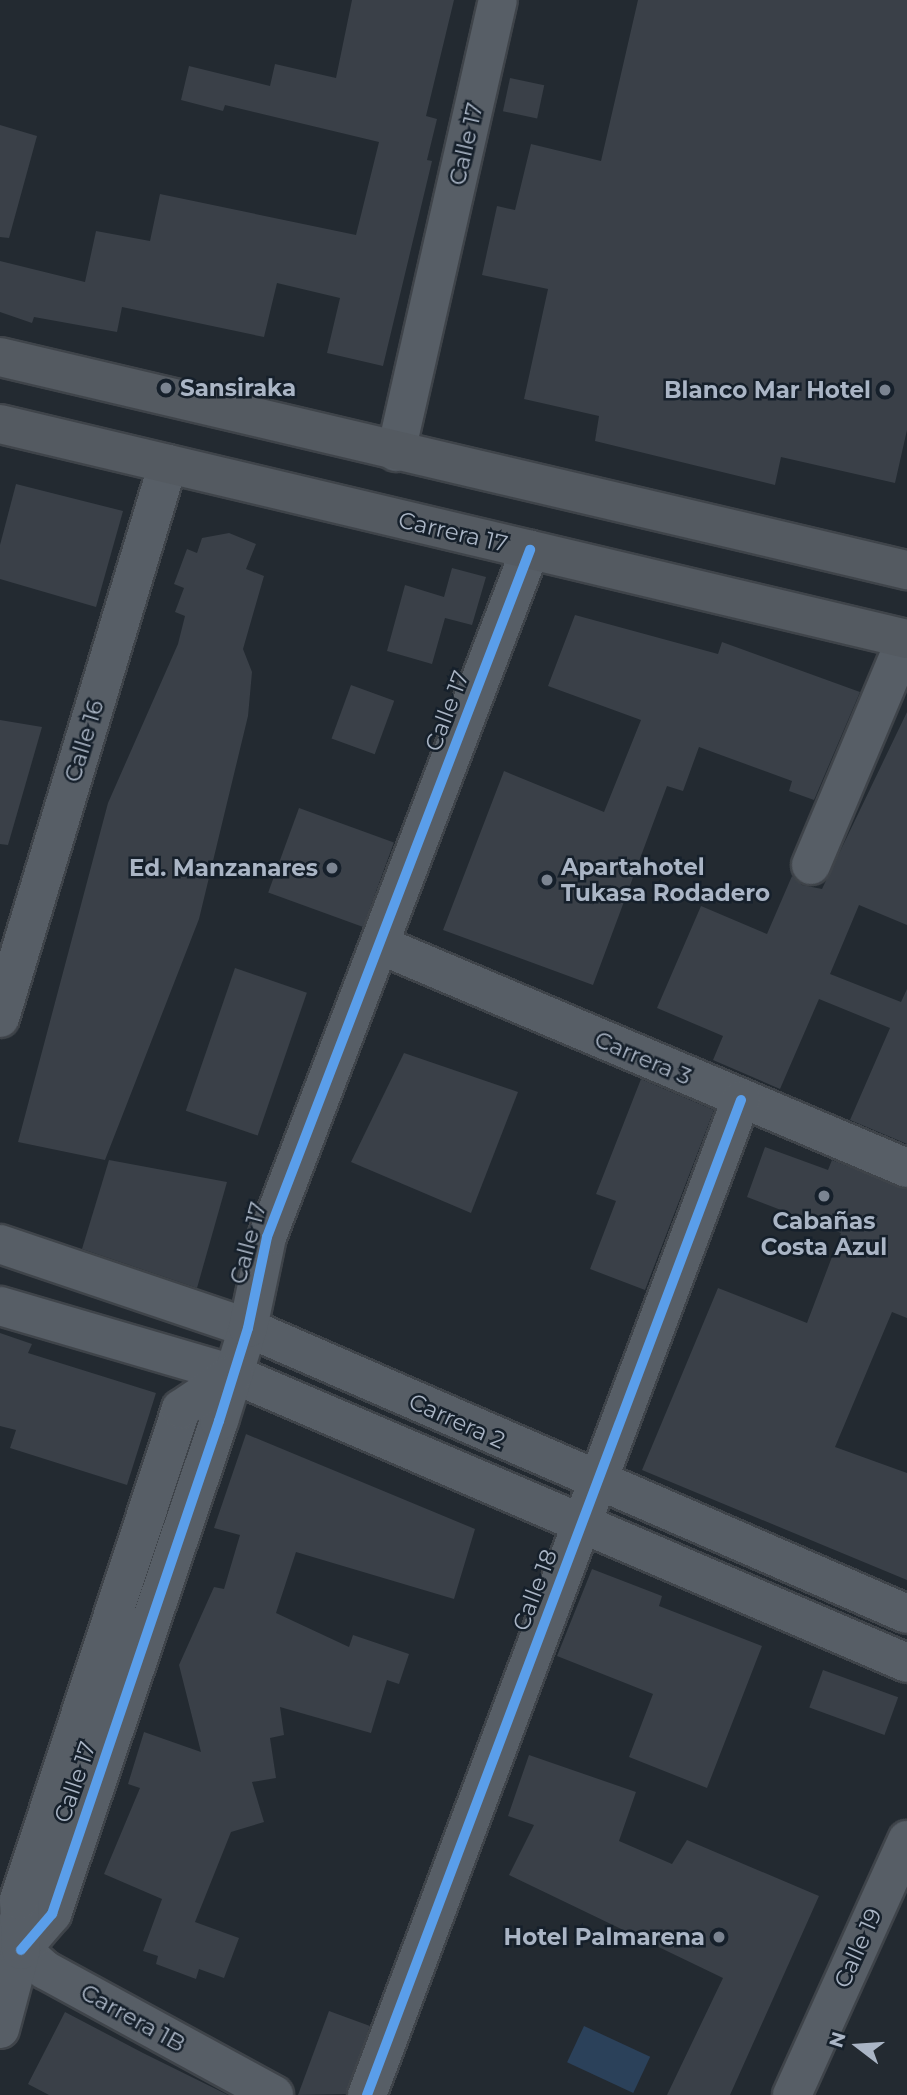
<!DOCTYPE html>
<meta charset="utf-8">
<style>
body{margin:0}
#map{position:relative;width:907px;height:2095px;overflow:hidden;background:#232a31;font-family:Montserrat,sans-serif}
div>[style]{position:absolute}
.water>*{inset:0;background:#2b415a;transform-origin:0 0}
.building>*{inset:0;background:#3a4048;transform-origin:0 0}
.roads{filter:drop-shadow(2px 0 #3f444a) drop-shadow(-2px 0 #3f444a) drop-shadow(0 2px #3f444a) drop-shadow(0 -2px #3f444a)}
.minor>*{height:38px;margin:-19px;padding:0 19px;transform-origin:19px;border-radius:19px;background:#575e66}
.major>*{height:38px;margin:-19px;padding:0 19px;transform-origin:19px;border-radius:19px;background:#545a61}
.cycleway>*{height:10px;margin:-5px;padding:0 5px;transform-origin:5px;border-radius:5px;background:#5a9eea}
.dots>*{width:19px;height:19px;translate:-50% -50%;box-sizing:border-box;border:4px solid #16202b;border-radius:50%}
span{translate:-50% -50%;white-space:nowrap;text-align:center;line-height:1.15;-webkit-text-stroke:5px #16202b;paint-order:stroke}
.street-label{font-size:23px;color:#aab5c5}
.poi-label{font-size:23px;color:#aab5c5;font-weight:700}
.left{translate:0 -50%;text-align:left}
.right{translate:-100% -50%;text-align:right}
.north{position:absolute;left:823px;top:2011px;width:70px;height:70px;-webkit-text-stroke:5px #16202b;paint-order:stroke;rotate:287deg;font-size:19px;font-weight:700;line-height:28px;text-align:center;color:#aab5c5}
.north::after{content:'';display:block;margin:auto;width:24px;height:32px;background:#aab5c5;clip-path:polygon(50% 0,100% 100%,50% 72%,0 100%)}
</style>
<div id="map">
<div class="water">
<i style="left:584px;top:2026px;width:73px;height:40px;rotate:25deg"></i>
</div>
<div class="building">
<i style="clip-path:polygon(352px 0,454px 0,426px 116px,437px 119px,427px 160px,432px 161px,383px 366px,327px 353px,340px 298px,277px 283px,264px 337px,122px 307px,117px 332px,34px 317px,32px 323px,0 312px,0 261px,85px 282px,96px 231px,150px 241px,160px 194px,356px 235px,379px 142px,225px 105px,223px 111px,181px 100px,189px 66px,270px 86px,275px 64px,336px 78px)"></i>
<i style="clip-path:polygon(638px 0,907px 0,907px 430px,895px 483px,781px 457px,775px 485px,595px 441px,599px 416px,524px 399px,548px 289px,482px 275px,497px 206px,515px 210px,531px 144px,601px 161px)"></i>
<i style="left:510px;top:78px;width:35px;height:34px;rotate:12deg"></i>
<i style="clip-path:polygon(0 125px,37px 136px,9px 238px,0 237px)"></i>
<i style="clip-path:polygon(16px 484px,123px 511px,96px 607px,0 579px,0 545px)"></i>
<i style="clip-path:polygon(229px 533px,256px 544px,246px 569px,264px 576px,243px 649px,252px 672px,248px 716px,199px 919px,105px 1160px,18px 1142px,108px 803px,178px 644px,185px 616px,175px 612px,184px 588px,174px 584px,187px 549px,197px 553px,202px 538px)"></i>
<i style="clip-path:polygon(452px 568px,486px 577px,472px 625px,445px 618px,432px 664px,387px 651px,405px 585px,444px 597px)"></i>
<i style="clip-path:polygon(575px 615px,718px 654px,722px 642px,860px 692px,814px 800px,789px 791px,792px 781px,699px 747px,683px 791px,667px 786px,593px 985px,443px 930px,504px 771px,604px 812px,641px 720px,548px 686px)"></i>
<i style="left:351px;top:685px;width:46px;height:57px;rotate:20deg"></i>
<i style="clip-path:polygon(907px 712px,907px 925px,859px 905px,830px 974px,901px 1002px,907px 989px,907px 1144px,850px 1120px,890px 1028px,819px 999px,780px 1089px,713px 1060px,723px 1036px,657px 1008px,701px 906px,767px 934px,792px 876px,802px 885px,822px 889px)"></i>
<i style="clip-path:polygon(0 720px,42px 727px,8px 845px,0 844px)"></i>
<i style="left:299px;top:808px;width:101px;height:90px;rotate:20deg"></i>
<i style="left:235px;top:968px;width:76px;height:151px;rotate:19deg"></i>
<i style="clip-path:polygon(404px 1053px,518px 1092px,471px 1213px,351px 1162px)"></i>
<i style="clip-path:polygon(641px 1079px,714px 1110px,645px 1290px,590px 1269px,616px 1201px,596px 1194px)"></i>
<i style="clip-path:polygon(765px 1147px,828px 1170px,832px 1160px,907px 1189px,907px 1318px,892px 1312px,835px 1447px,907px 1473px,907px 1580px,642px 1470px,718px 1288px,807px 1323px,841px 1233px,747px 1197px)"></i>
<i style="clip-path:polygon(109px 1160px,227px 1182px,197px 1288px,82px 1249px)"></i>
<i style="clip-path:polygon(0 1333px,32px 1344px,28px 1353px,156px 1393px,127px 1485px,10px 1448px,16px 1430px,0 1426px)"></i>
<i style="clip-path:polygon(246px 1434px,475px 1529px,454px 1599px,296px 1552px,276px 1613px,349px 1647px,353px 1635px,409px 1654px,399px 1684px,387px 1680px,371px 1733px,280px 1707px,284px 1735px,270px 1738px,276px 1778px,252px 1782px,264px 1822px,231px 1832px,195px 1922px,239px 1938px,224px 1978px,199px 1969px,196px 1979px,156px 1964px,158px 1956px,143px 1951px,162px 1899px,104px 1874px,140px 1788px,128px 1784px,144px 1732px,201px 1752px,179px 1665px,214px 1587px,224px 1589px,240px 1535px,214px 1528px)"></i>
<i style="clip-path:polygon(592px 1569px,662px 1596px,659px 1606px,762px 1646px,707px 1788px,629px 1757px,653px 1694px,557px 1656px)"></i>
<i style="left:823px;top:1670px;width:80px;height:40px;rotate:20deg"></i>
<i style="clip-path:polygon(529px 1755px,636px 1792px,619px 1841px,672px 1864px,687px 1840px,819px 1896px,730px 2095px,667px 2095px,723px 1978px,509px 1875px,534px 1825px,508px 1816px)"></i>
<i style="clip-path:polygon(329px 2011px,370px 2026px,346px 2094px,298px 2095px)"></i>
<i style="clip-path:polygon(65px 2012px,143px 2053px,228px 2095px,49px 2095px,28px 2084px)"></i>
</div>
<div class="roads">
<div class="minor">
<i style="left:396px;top:452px;width:463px;rotate:-77.3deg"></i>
<i style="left:811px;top:865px;width:245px;rotate:-67.2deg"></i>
<i style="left:380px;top:945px;width:572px;rotate:22.94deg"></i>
<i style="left:0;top:1018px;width:579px;rotate:-73.13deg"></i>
<i style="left:0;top:1244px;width:262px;rotate:18.7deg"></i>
<i style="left:248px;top:1328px;width:718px;rotate:23.46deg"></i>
<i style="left:0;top:1306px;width:243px;rotate:16.3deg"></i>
<i style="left:233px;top:1374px;width:733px;rotate:23.21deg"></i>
<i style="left:4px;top:1933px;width:55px;rotate:42.1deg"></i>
<i style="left:45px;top:1970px;width:261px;rotate:28.6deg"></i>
<i style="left:21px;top:1950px;width:48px;rotate:-49.3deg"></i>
<i style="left:52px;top:1914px;width:521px;rotate:-71.29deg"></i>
<i style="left:219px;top:1421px;width:97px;rotate:-72.7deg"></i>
<i style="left:248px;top:1328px;width:93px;rotate:-78.2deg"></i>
<i style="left:267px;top:1237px;width:736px;rotate:-69.05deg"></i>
<i style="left:0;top:2029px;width:82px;rotate:-75.1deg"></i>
<i style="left:21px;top:1950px;width:50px;rotate:-92.3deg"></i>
<i style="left:19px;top:1900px;width:517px;rotate:-71.74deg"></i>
<i style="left:181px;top:1409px;width:63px;rotate:-33.9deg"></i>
<i style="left:367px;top:2095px;width:1063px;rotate:-69.4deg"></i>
<i style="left:792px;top:2095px;width:280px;rotate:-65.7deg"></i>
</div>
<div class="major">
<i style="left:0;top:357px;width:932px;rotate:13.22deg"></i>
<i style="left:0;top:424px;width:932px;rotate:13.34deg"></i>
</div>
</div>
<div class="cycleway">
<i style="left:21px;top:1950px;width:48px;rotate:-49.3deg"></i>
<i style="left:52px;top:1914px;width:521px;rotate:-71.29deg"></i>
<i style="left:219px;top:1421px;width:97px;rotate:-72.7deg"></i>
<i style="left:248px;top:1328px;width:93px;rotate:-78.2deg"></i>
<i style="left:267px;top:1237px;width:736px;rotate:-69.05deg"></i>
<i style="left:367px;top:2095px;width:1063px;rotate:-69.4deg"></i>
</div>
<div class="dots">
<i style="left:166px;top:388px;background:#7b8491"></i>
<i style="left:885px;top:390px;background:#7b8491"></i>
<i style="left:332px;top:868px;background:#7b8491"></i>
<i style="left:547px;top:880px;background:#7b8491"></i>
<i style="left:824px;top:1196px;background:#7b8491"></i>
<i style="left:719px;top:1937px;background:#7b8491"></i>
</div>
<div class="street-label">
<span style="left:466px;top:144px;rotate:-77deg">Calle 17</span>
<span style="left:453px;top:532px;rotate:13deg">Carrera 17</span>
<span style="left:447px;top:711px;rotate:-69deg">Calle 17</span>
<span style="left:84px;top:741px;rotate:-73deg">Calle 16</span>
<span style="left:643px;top:1058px;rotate:23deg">Carrera 3</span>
<span style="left:248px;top:1243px;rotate:-75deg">Calle 17</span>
<span style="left:457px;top:1421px;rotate:24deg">Carrera 2</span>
<span style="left:535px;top:1590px;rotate:-69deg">Calle 18</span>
<span style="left:75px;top:1782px;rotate:-71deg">Calle 17</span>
<span style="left:858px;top:1948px;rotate:-66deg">Calle 19</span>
<span style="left:133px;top:2018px;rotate:29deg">Carrera 1B</span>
</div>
<div class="poi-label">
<span class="left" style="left:180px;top:388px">Sansiraka</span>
<span class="right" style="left:871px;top:390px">Blanco Mar Hotel</span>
<span class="left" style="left:561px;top:880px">Apartahotel<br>Tukasa Rodadero</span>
<span class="right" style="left:318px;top:868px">Ed. Manzanares</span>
<span style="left:824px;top:1234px">Cabañas<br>Costa Azul</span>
<span class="right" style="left:705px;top:1937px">Hotel Palmarena</span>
</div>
<div class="north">N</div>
</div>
